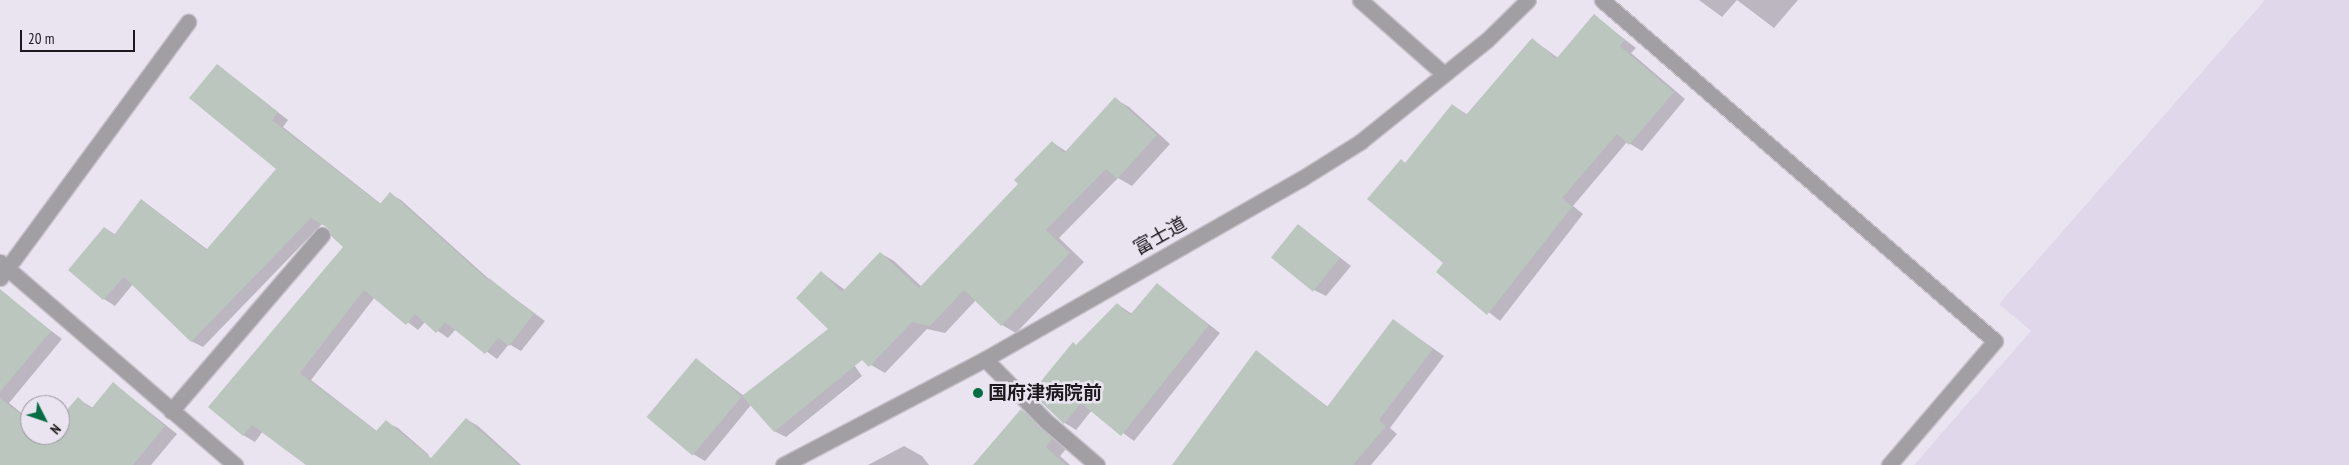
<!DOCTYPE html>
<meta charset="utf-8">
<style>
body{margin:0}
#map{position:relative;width:2349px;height:465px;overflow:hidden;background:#eae4f0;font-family:"PT Sans Narrow","Noto Sans JP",sans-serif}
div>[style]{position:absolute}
.built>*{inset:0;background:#e0d7ea}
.shadow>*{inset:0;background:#0003}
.building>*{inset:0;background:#bac6be;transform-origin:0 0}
.roads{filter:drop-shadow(1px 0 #c5c0ca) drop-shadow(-1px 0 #c5c0ca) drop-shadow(0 1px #c5c0ca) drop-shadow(0 -1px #c5c0ca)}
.service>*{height:15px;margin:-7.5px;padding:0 7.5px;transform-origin:7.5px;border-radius:7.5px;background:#a29fa4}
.minor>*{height:15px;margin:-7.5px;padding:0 7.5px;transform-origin:7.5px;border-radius:7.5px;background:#a29fa4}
.tertiary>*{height:15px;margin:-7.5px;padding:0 7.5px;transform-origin:7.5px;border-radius:7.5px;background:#a29fa4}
.dots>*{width:14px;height:14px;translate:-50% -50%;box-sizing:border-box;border:2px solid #eae4f0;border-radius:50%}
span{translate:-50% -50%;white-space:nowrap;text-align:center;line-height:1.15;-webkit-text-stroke:5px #eae4f0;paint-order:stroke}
.street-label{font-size:19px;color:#1c1a1e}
.poi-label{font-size:19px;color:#1c1a1e;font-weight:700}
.left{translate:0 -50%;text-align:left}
.north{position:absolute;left:20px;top:395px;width:50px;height:50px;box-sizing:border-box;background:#eae4f0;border:1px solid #98939c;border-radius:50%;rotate:131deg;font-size:14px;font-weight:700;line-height:20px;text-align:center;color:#1c1a1e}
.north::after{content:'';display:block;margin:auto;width:18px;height:22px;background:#046d43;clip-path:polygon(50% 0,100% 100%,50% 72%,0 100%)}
.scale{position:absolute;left:20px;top:30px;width:115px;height:22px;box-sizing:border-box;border:2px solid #1c1a1e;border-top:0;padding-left:6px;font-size:15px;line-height:18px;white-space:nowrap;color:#1c1a1e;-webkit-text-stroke:4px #eae4f0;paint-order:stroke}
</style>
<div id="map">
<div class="built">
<i style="clip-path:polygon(2265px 0,2349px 0,2349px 465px,1914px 465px,2031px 331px,1999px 304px)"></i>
</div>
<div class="shadow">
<i style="clip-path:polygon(1699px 0,1798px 0,1774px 28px,1737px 0,1722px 17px)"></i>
<i style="clip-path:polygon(1594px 16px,1636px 48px,1631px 53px,1685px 99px,1642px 151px,1627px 142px,1573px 206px,1583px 214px,1500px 321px,1438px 272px,1445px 263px,1401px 161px,1406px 164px,1452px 105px,1468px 115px,1532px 39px,1558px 58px)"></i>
<i style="clip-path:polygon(217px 65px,288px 120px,283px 127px,381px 204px,390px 194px,401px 200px,490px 280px,545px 321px,521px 351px,509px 344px,497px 359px,456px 329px,448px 338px,425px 322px,418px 330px,375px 297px,311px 380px,378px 432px,386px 422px,398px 428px,429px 455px,420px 465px,308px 465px,263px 431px,255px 442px,243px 435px,345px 247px,323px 223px,203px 347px,191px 341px,133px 284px,115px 306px,104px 299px,105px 228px,116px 235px,142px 200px,208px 250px,278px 169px)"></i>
<i style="clip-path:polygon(1115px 99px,1129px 107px,1170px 144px,1132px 186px,1118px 178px,1059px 238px,1084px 262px,1016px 333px,1002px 325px,976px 300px,945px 333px,927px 329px,885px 373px,871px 365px,797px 298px,821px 272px,845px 290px,880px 253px,894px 261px,922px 287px,1020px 184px,1052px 142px,1067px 152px)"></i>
<i style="clip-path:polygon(1299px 226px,1351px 266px,1326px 296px,1314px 290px)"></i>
<i style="clip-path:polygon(1157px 284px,1220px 333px,1134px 441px,1092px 410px,1076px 430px,1065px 423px,1076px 346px,1117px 304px,1132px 314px)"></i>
<i style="clip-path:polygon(0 292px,62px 339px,9px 403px,30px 420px,30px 435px,60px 435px,60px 420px,78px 399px,93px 408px,113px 383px,177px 434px,151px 465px,0 465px)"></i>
<i style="clip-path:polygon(1393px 320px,1444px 356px,1390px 428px,1397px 434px,1371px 465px,1174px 465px,1256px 352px,1328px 407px)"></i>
<i style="clip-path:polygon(836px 340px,862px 376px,786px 437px,774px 431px,751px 405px,705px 461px,693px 454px,696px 359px,744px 396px)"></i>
<i style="clip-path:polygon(1022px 411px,1037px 420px,1067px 448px,1060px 456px,1070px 465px,986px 465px)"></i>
<i style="clip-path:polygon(466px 419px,478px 426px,521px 465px,443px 465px)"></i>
<i style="clip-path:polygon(904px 446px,922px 456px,929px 465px,868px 465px)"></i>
</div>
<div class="building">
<i style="clip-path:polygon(1594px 14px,1625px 40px,1620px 46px,1674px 92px,1629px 145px,1617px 134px,1562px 198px,1572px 207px,1487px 315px,1436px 272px,1443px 263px,1367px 199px,1401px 159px,1405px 163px,1452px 104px,1466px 115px,1532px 38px,1556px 59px)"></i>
<i style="clip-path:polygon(217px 64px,278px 112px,272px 120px,380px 204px,390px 192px,488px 280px,489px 278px,534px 314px,509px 346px,498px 338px,485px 354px,445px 322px,436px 333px,415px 314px,406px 325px,364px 290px,300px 373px,376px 431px,386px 420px,431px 458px,466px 418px,519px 465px,306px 465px,252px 425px,243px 436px,208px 407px,343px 247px,331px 236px,328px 228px,311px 218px,191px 342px,124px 277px,103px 300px,68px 270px,104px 227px,114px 235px,141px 199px,206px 250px,276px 169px,189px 98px)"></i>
<i style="clip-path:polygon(1115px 97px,1157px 135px,1117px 179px,1106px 169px,1046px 230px,1070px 253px,1001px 326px,964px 290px,930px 326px,912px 322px,869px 367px,862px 360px,774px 432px,742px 396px,828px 329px,796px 298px,821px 271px,842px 292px,880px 252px,919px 288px,1018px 184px,1014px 180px,1052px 141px,1064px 153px)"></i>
<i style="left:1298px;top:224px;width:54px;height:43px;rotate:39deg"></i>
<i style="clip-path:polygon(1157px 283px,1209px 325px,1121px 436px,1081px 403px,1064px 424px,1034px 395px,1040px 388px,1037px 386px,1073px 342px,1076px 345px,1117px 303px,1130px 315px)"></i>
<i style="clip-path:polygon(0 289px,51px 331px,0 392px)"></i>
<i style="clip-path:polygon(1393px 319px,1433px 349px,1379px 420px,1386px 426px,1353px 465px,1172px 465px,1256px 350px,1327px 407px)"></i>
<i style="left:696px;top:358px;width:60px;height:77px;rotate:40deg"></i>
<i style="clip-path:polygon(113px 382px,165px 426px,133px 465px,0 465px,0 398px,30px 422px,30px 435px,60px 435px,60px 418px,78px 397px,91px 409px)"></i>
<i style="clip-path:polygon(1021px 409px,1052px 439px,1046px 447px,1066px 465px,973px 465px)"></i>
</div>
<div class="roads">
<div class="service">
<i style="left:1602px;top:0;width:520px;rotate:40.95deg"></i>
<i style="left:0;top:262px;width:311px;rotate:40.8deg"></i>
<i style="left:0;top:278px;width:318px;rotate:-53.7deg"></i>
<i style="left:985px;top:359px;width:88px;rotate:45.5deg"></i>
<i style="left:1047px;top:422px;width:66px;rotate:40.7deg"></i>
<i style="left:171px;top:411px;width:232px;rotate:-49.4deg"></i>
</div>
<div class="minor">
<i style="left:1889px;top:465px;width:163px;rotate:-49.5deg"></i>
</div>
<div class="tertiary">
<i style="left:1360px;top:0;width:112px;rotate:41.4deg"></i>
<i style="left:783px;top:465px;width:228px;rotate:-27.7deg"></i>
<i style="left:985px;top:359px;width:364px;rotate:-29.7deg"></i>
<i style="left:1301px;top:179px;width:70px;rotate:-32.1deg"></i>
<i style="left:1360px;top:142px;width:163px;rotate:-38.8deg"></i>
<i style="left:1487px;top:40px;width:57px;rotate:-44.3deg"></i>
</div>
</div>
<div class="dots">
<i style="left:978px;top:393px;background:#046d43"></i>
</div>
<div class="street-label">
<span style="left:1160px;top:236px;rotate:-29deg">富士道</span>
</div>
<div class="poi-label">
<span class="left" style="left:988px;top:393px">国府津病院前</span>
</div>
<div class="north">N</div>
<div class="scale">20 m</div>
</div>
